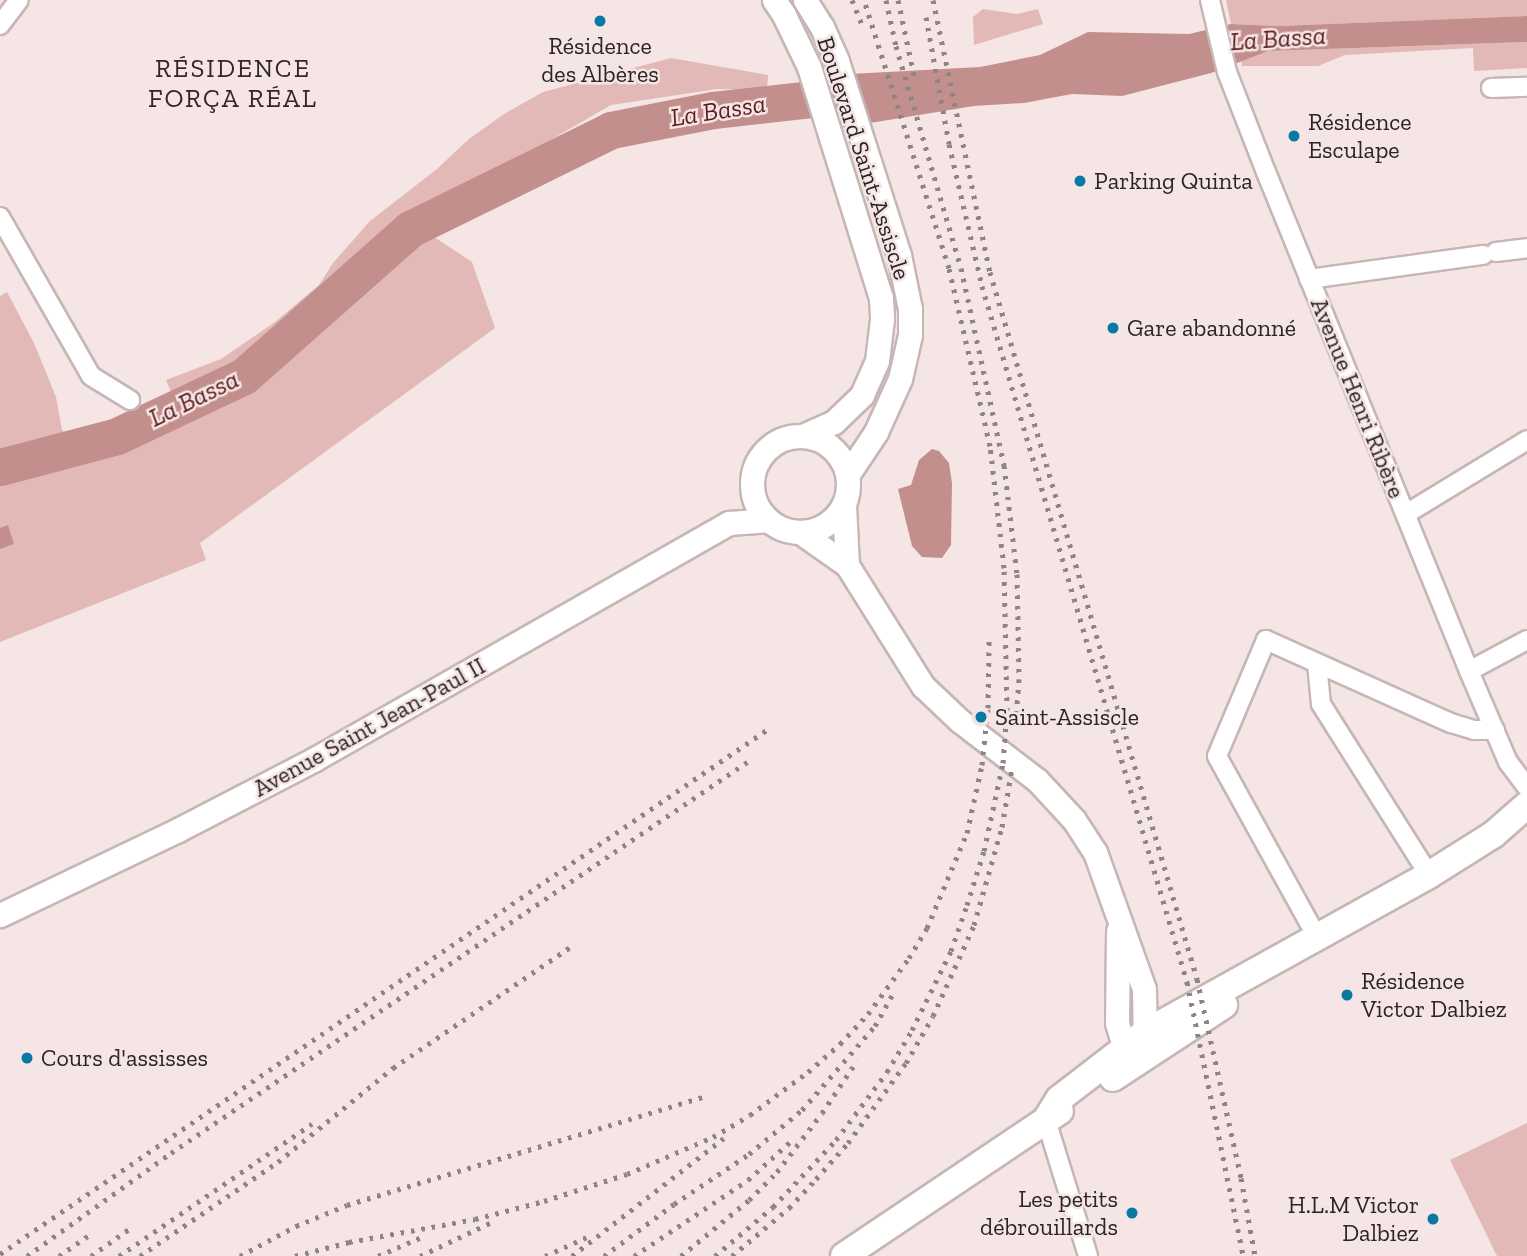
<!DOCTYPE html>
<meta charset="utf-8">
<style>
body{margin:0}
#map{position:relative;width:1527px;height:1256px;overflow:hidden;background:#f5e5e4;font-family:"Zilla Slab",serif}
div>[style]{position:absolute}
.green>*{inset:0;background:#e2b9b7}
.water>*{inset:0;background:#c38f8d}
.river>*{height:37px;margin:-18.5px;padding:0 18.5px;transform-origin:18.5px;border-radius:18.5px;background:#c38f8d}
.roads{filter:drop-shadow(2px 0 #c6b6b5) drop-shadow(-2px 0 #c6b6b5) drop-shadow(0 2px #c6b6b5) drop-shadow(0 -2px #c6b6b5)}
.minor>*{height:18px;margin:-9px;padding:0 9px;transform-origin:9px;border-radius:9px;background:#fff}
.tertiary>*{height:23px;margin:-11.5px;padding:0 11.5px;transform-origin:11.5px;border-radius:11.5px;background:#fff}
.tertiary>.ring{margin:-11.5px;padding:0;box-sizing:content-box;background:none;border:23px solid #fff;border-radius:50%}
.secondary>*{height:26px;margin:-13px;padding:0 13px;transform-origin:13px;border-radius:13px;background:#fff}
.rail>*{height:5px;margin-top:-2.5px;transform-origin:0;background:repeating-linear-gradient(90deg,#8f8484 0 3.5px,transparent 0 10.5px)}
.dots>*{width:19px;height:19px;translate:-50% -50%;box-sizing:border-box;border:4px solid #f5e5e4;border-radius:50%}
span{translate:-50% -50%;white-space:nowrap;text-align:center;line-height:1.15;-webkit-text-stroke:5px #f5e5e4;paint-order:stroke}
.poi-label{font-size:24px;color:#2b2525}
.left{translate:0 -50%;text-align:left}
.right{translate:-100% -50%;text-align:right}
.street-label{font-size:24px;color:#2b2525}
.water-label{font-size:26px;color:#5d1e20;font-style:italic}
.neighbourhood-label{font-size:26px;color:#322626;letter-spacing:2px}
</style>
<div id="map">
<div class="green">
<i style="clip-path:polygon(1226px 0,1527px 0,1527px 16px,1280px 26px,1231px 24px)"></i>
<i style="clip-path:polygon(983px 9px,1017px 14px,1038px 9px,1043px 24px,974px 45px,973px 17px)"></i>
<i style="clip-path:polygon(1527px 42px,1527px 68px,1474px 71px,1473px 48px,1345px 55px,1318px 66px,1242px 66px,1241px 60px,1268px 51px)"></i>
<i style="clip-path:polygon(671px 58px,768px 75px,767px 90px,717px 89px,611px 105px,410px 221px,472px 262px,495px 328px,200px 543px,206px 560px,0 642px,0 296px,7px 292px,34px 343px,56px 397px,62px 430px,91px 456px,182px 417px,166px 380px,221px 359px,275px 322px,319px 285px,333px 263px,370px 221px,437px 169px,469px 139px,504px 114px,543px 92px)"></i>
<i style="clip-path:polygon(1527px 1123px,1527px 1256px,1497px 1256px,1450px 1160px)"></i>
</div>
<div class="water">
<i style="clip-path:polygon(1527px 16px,1527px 42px,1268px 51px,1211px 73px,1122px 96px,1072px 94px,1024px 103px,974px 106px,833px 129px,813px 76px,980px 67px,1040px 55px,1088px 32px,1189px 34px,1231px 24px,1280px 26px)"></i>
<i style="clip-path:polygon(932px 449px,939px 451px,949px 463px,952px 483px,951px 545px,942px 558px,922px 557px,912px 546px,898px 489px,911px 485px,919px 460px)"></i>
<i style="clip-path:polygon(8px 525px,14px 544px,0 549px,0 528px)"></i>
</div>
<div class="river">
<i style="left:0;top:467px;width:121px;rotate:-14.8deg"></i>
<i style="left:117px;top:436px;width:140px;rotate:-25.3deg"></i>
<i style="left:244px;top:376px;width:222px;rotate:-41.5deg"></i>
<i style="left:410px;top:229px;width:224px;rotate:-26.2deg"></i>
<i style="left:611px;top:130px;width:104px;rotate:-11.1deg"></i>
<i style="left:713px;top:110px;width:143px;rotate:-6.4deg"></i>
</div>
<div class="roads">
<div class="minor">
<i style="left:1210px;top:0;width:74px;rotate:76.7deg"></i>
<i style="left:1227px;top:72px;width:107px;rotate:68.7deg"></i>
<i style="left:1266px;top:172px;width:539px;rotate:67.86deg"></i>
<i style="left:1469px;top:671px;width:99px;rotate:66.8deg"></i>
<i style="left:1508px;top:762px;width:31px;rotate:53deg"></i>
<i style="left:0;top:25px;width:31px;rotate:-53deg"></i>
<i style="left:1491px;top:88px;width:36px;rotate:-2deg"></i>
<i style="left:0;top:217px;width:183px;rotate:60.2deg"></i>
<i style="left:91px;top:376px;width:46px;rotate:31.6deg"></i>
<i style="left:1496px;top:252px;width:31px;rotate:-7deg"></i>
<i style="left:1309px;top:279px;width:176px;rotate:-7.9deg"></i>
<i style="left:1406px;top:514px;width:142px;rotate:-31.4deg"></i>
<i style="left:1317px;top:664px;width:40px;rotate:84.3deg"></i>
<i style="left:1321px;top:704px;width:202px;rotate:57.7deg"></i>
<i style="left:1469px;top:671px;width:66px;rotate:-28.1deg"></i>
<i style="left:1318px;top:939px;width:209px;rotate:-118.9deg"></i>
<i style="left:1217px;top:756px;width:126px;rotate:-67.1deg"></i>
<i style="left:1266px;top:640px;width:203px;rotate:24.2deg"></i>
<i style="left:1451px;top:723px;width:24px;rotate:17deg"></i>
<i style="left:1474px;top:730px;width:21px"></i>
<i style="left:1046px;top:1120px;width:142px;rotate:72.8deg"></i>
</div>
<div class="tertiary">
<i style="left:774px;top:0;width:18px;rotate:56deg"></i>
<i style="left:784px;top:15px;width:58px;rotate:64.3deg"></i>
<i style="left:809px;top:67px;width:242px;rotate:72.7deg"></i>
<i style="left:881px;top:298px;width:21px;rotate:87deg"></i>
<i style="left:882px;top:319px;width:42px;rotate:96.8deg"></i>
<i style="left:877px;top:361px;width:37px;rotate:114deg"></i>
<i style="left:862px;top:395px;width:39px;rotate:136deg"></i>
<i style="left:834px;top:422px;width:32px;rotate:156deg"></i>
<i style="left:805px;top:0;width:32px;rotate:58deg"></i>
<i style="left:822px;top:27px;width:37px;rotate:66deg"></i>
<i style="left:837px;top:61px;width:204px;rotate:72.3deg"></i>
<i style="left:899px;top:255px;width:55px;rotate:78.5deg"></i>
<i style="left:910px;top:309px;width:26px;rotate:90deg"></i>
<i style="left:910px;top:335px;width:45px;rotate:102.8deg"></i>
<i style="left:900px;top:379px;width:58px;rotate:114.4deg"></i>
<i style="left:876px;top:432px;width:50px;rotate:123.7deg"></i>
<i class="ring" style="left:752px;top:436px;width:73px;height:73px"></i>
<i style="left:844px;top:505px;width:60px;rotate:87.1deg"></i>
<i style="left:847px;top:565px;width:143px;rotate:57.9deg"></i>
<i style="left:923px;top:686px;width:51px;rotate:43.4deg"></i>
<i style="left:960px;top:721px;width:97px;rotate:37.5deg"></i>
<i style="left:1037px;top:780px;width:54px;rotate:47.2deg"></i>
<i style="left:1074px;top:820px;width:38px;rotate:57deg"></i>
<i style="left:1095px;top:852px;width:145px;rotate:70.3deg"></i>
<i style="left:1144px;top:989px;width:58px;rotate:89deg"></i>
<i style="left:800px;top:532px;width:57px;rotate:35.1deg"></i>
<i style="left:0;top:915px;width:197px;rotate:-25.5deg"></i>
<i style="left:178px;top:830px;width:152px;rotate:-27.4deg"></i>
<i style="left:313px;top:760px;width:479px;rotate:-29.7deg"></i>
<i style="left:729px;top:523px;width:39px;rotate:-4deg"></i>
<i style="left:1118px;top:931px;width:92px;rotate:90.6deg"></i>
<i style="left:1117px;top:1023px;width:28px;rotate:73deg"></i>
<i style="left:1125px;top:1050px;width:13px;rotate:-4deg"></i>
</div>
<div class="secondary">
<i style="left:1113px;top:1078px;width:133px;rotate:-33.3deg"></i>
<i style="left:1046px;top:1120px;width:25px;rotate:-58deg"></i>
<i style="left:1059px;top:1099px;width:110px;rotate:-37.6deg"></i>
<i style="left:1146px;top:1032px;width:324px;rotate:-29deg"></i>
<i style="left:1429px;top:875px;width:77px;rotate:-32.2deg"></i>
<i style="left:1494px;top:834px;width:44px;rotate:-41.3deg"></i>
<i style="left:844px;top:1256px;width:260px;rotate:-33.9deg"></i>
</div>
</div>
<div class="rail">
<i style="left:852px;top:0;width:27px;rotate:68deg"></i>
<i style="left:886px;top:0;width:47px;rotate:77.7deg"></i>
<i style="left:896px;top:46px;width:231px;rotate:73.7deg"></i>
<i style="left:961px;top:268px;width:202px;rotate:77.7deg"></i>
<i style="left:1004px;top:465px;width:110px;rotate:83.2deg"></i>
<i style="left:1017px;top:574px;width:105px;rotate:88.9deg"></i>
<i style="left:1019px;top:679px;width:40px;rotate:94.3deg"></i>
<i style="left:898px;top:0;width:77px;rotate:78deg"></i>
<i style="left:933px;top:0;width:278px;rotate:78.2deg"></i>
<i style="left:990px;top:272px;width:737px;rotate:73.68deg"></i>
<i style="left:1197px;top:979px;width:204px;rotate:77.5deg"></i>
<i style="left:1241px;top:1178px;width:79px;rotate:79.8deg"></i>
<i style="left:926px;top:17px;width:129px;rotate:79.7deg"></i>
<i style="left:949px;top:144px;width:146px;rotate:76.9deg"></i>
<i style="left:982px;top:286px;width:726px;rotate:73.59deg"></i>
<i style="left:1187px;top:982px;width:280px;rotate:78.4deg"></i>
<i style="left:0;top:1254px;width:934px;rotate:-34.35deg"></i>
<i style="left:27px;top:1256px;width:177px;rotate:-35.6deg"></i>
<i style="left:171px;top:1153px;width:703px;rotate:-34.16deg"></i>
<i style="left:59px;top:1256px;width:39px;rotate:-35deg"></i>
<i style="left:91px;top:1256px;width:50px;rotate:-35.3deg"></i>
<i style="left:119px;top:1256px;width:234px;rotate:-34.4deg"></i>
<i style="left:140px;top:1256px;width:167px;rotate:-34.3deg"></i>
<i style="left:278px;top:1162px;width:149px;rotate:-39.3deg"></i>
<i style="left:393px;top:1068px;width:218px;rotate:-34.3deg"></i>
<i style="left:240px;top:1256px;width:64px;rotate:-28.2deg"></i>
<i style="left:296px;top:1226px;width:55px;rotate:-22.4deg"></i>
<i style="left:347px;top:1205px;width:372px;rotate:-16.9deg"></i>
<i style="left:295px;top:1256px;width:56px;rotate:-14.5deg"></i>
<i style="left:349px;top:1242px;width:128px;rotate:-10.3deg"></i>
<i style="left:475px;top:1219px;width:71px;rotate:-14.6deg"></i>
<i style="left:544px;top:1201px;width:87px;rotate:-18deg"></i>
<i style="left:627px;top:1174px;width:94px;rotate:-23.3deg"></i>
<i style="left:713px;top:1137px;width:43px;rotate:-30.7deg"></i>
<i style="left:750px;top:1115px;width:72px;rotate:-36.6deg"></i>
<i style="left:808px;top:1072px;width:43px;rotate:-41.2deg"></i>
<i style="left:840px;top:1044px;width:41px;rotate:-47deg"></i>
<i style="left:868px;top:1014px;width:69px;rotate:-53.8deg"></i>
<i style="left:909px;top:958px;width:35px;rotate:-59deg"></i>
<i style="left:927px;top:928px;width:103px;rotate:-67.2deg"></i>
<i style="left:967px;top:833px;width:70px;rotate:-77.6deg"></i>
<i style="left:982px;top:765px;width:57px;rotate:-84deg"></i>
<i style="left:988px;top:708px;width:67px;rotate:-89.1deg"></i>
<i style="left:378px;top:1256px;width:52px;rotate:-23.6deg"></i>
<i style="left:420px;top:1256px;width:80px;rotate:-25.3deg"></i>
<i style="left:545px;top:1256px;width:46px;rotate:-24.3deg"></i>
<i style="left:572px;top:1256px;width:192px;rotate:-37.8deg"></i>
<i style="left:604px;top:1256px;width:87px;rotate:-36.6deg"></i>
<i style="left:674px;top:1204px;width:90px;rotate:-33.7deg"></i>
<i style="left:749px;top:1154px;width:69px;rotate:-39.7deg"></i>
<i style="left:802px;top:1110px;width:111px;rotate:-49deg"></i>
<i style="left:875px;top:1026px;width:37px;rotate:-61deg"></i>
<i style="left:634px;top:1256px;width:137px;rotate:-33.7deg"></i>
<i style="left:748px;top:1180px;width:58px;rotate:-42.2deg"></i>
<i style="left:681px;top:1256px;width:88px;rotate:-39.5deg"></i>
<i style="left:749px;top:1200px;width:40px;rotate:-45deg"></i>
<i style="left:777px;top:1172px;width:74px;rotate:-52.7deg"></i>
<i style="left:822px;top:1113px;width:63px;rotate:-56.1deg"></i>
<i style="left:715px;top:1256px;width:76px;rotate:-40.2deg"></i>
<i style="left:773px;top:1207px;width:92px;rotate:-46.8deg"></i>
<i style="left:836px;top:1140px;width:85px;rotate:-53.1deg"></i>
<i style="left:887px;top:1072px;width:49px;rotate:-59.2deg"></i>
<i style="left:912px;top:1030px;width:88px;rotate:-63.7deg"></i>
<i style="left:951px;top:951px;width:49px;rotate:-70.8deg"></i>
<i style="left:967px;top:905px;width:57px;rotate:-72.5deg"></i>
<i style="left:984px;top:851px;width:90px;rotate:-77.8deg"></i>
<i style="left:1003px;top:763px;width:52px;rotate:-85.6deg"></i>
<i style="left:1007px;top:711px;width:143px;rotate:-91.2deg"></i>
<i style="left:1004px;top:568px;width:123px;rotate:-96.5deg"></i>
<i style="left:990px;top:446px;width:183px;rotate:-103deg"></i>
<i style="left:949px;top:268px;width:281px;rotate:-107.6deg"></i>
<i style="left:732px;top:1256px;width:75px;rotate:-40.1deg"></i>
<i style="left:789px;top:1208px;width:40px;rotate:-47deg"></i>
<i style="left:816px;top:1179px;width:48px;rotate:-48.4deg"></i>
<i style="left:848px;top:1143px;width:99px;rotate:-54.1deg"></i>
<i style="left:906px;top:1063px;width:54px;rotate:-60.1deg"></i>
<i style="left:933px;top:1016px;width:100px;rotate:-65.7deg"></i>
<i style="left:974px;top:925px;width:102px;rotate:-74.1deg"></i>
<i style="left:1002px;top:827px;width:60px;rotate:-80.4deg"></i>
</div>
<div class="dots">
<i style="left:600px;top:21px;background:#0979a3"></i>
<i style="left:1294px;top:136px;background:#0979a3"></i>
<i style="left:1080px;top:181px;background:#0979a3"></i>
<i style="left:1113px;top:328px;background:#0979a3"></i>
<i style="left:981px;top:717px;background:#0979a3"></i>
<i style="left:1347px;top:995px;background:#0979a3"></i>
<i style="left:27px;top:1058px;background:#0979a3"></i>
<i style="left:1132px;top:1213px;background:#0979a3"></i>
<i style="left:1433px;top:1219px;background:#0979a3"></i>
</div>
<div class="poi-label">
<span style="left:600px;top:60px">Résidence<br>des Albères</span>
<span class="left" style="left:1308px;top:136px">Résidence<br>Esculape</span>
<span class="left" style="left:1094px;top:181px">Parking Quinta</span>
<span class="left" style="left:1127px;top:328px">Gare abandonné</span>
<span class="left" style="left:995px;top:717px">Saint-Assiscle</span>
<span class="left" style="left:1361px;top:995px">Résidence<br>Victor Dalbiez</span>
<span class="left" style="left:41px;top:1058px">Cours d'assisses</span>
<span class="right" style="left:1118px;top:1213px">Les petits<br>débrouillards</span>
<span class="right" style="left:1419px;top:1219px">H.L.M Victor<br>Dalbiez</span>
</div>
<div class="street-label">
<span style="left:864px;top:158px;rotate:72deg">Boulevard Saint-Assiscle</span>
<span style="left:1358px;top:398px;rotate:68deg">Avenue Henri Ribère</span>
<span style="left:369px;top:727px;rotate:-29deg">Avenue Saint Jean-Paul II</span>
</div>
<div class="water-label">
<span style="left:1278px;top:39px;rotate:-4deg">La Bassa</span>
<span style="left:718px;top:111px;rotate:-9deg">La Bassa</span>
<span style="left:194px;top:399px;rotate:-26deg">La Bassa</span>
</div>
<div class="neighbourhood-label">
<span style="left:233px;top:84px">RÉSIDENCE<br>FORÇA RÉAL</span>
</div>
</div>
